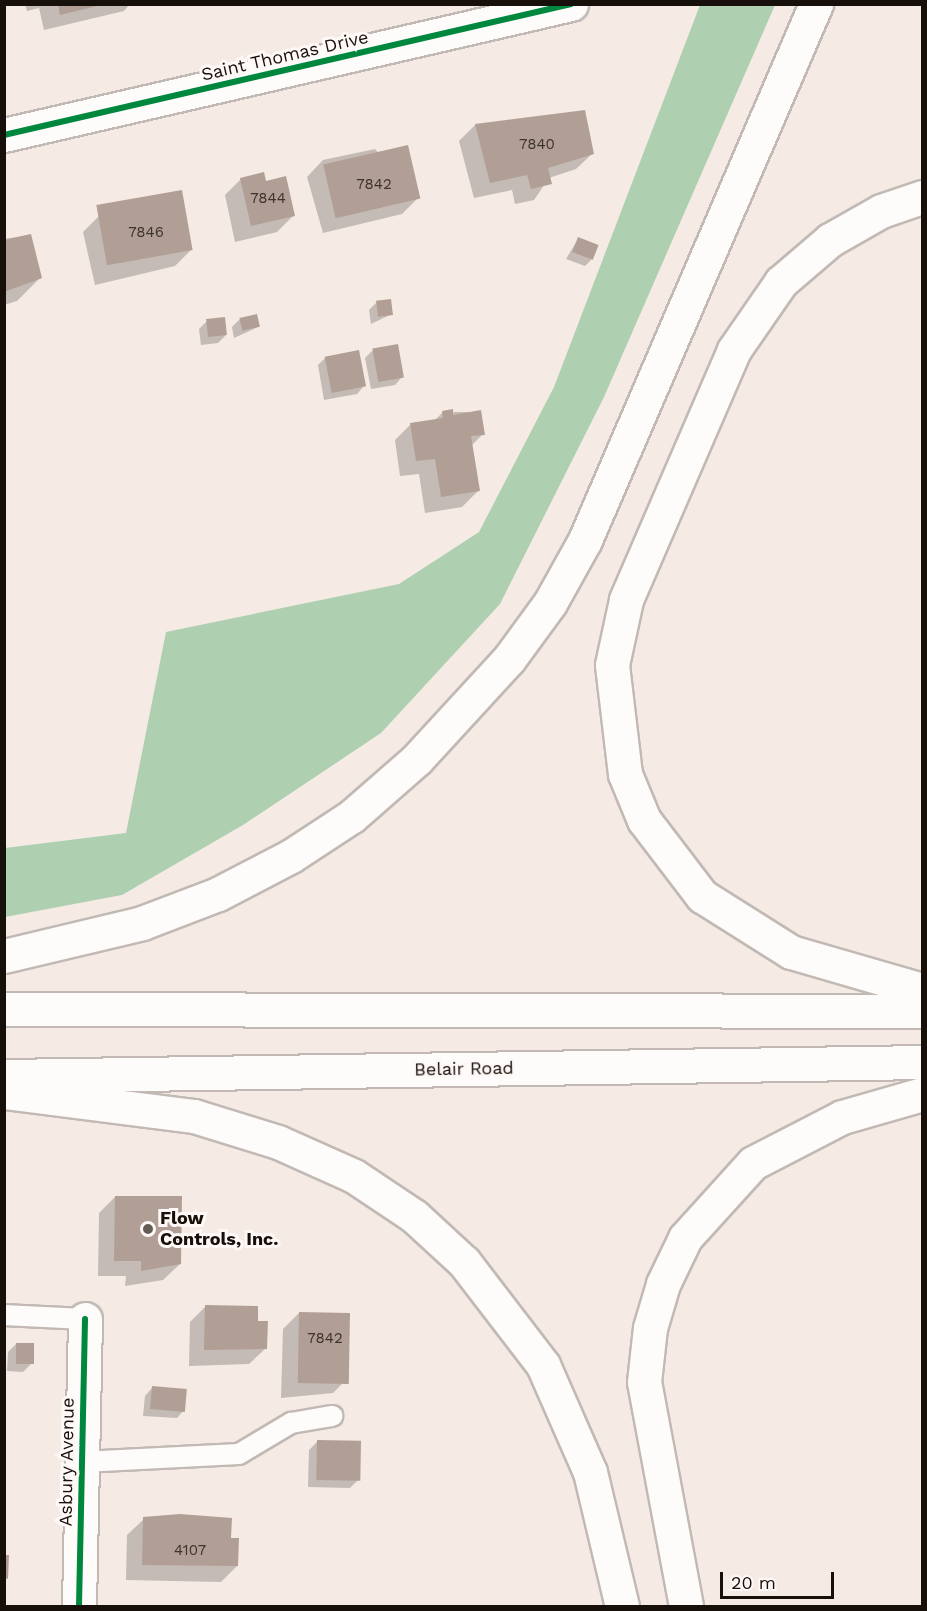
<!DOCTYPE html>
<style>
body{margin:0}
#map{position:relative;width:927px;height:1611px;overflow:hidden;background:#f5eae4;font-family:"Work Sans",sans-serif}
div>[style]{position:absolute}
.forest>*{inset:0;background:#aed0b0}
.shadow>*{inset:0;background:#0003}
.building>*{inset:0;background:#b19f95;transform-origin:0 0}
.roads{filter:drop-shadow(2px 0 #c2b9b4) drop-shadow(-2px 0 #c2b9b4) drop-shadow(0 2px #c2b9b4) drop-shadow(0 -2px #c2b9b4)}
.service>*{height:20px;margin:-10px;padding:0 10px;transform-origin:10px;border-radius:10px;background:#fefcfb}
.minor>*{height:33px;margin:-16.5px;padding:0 16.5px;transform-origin:16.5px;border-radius:16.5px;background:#fefcfb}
.trunk>*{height:33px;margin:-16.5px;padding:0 16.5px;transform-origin:16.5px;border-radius:16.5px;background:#fefcfb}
.motorway>*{height:33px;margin:-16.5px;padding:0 16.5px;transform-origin:16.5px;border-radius:16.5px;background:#fefcfb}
.cycleway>*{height:6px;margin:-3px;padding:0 3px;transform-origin:3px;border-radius:3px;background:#00873e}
.dots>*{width:16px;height:16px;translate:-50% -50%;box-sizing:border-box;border:3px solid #fef9f7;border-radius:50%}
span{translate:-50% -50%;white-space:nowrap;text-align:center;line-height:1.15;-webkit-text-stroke:6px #fef9f7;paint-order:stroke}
.number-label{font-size:15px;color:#3e332d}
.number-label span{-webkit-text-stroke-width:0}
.street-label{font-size:18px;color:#170f0a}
.poi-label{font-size:18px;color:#170f0a;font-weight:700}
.left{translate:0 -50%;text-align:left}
.frame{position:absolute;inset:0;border:6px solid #170f0a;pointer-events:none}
.scale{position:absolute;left:720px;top:1572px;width:114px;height:27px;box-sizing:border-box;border:3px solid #170f0a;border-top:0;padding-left:8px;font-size:18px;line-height:21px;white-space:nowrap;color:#170f0a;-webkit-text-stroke:4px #fef9f7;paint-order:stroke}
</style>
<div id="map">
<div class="forest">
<i style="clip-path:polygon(700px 5px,775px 5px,604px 397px,500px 604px,381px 733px,243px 825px,122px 895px,5px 917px,5px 848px,126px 833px,166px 632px,399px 584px,479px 532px,554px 387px)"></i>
</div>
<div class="shadow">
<i style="clip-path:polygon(25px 4px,130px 4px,124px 11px,44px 30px,39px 8px,27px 11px)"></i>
<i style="clip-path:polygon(475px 125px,593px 153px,576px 169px,549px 178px,534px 200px,515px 204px,512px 190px,474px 198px,459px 141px)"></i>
<i style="clip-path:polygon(375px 149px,418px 198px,402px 214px,323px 233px,307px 177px,323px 160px)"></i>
<i style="clip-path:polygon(241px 179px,265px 183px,293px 216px,277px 232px,235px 242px,225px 195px)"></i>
<i style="clip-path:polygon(99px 216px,191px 250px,175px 266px,95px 285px,83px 232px)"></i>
<i style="clip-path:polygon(30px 235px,40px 278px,17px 301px,4px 305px,4px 239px)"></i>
<i style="clip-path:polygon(578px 239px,593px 258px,585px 266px,566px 259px)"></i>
<i style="clip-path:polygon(377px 302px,392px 314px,371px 324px,369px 310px)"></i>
<i style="clip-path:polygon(240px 319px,258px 327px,234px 338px,232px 327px)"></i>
<i style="clip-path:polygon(207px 321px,226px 335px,218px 343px,201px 345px,199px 329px)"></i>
<i style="clip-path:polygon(373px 350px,402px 377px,395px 385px,371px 389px,365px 358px)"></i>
<i style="clip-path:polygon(326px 357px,364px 386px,357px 394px,324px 400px,318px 365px)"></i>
<i style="clip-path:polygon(443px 412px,480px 412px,483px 434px,471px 446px,478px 491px,462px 507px,425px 513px,419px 474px,400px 476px,395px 440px,411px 424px,435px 420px)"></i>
<i style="clip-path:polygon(115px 1197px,180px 1264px,163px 1280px,125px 1286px,126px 1276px,98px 1276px,99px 1213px)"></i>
<i style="clip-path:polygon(206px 1306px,256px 1323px,266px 1348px,249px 1364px,189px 1366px,190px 1322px)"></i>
<i style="clip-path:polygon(299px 1313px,349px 1377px,333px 1393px,281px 1398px,283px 1329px)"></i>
<i style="clip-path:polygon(16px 1344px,31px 1364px,23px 1372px,7px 1371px,8px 1352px)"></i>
<i style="clip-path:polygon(152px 1388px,184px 1410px,177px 1418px,143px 1416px,145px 1396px)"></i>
<i style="clip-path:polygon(317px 1442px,358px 1480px,350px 1488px,308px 1487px,309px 1450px)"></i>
<i style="clip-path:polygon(144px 1519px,230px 1539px,237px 1566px,221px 1582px,126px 1580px,127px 1535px)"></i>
</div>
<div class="building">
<i style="clip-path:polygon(58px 4px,101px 4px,101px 5px,60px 15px)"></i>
<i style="clip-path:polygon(585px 110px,594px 154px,548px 168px,552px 184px,531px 189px,527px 175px,490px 183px,475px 124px)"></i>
<i style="left:408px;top:145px;width:55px;height:87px;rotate:77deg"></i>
<i style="clip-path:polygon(264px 172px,266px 181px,286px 176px,295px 216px,251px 226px,240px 178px)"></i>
<i style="left:182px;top:190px;width:61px;height:87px;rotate:80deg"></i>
<i style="clip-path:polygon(31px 234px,42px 278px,4px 292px,4px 240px)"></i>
<i style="left:578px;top:237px;width:22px;height:16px;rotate:21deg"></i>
<i style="left:391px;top:299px;width:16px;height:15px;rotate:83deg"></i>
<i style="left:257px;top:314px;width:13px;height:18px;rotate:77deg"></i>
<i style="left:225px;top:317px;width:18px;height:19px;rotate:84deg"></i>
<i style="left:398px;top:344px;width:34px;height:26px;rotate:80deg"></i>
<i style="left:359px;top:350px;width:37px;height:35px;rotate:79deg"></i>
<i style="clip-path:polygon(453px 409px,453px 415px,481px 410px,485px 435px,471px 436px,480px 491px,441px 497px,435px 459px,416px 461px,410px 423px,443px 418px,442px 411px)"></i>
<i style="clip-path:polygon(115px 1196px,182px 1196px,181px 1264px,141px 1271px,141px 1261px,114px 1261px)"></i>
<i style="clip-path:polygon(205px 1305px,258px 1306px,258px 1321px,268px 1321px,267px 1349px,204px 1350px)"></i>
<i style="left:299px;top:1312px;width:51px;height:71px;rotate:1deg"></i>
<i style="left:16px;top:1343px;width:18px;height:21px"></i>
<i style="left:152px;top:1386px;width:35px;height:23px;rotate:5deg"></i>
<i style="left:317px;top:1440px;width:44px;height:40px;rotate:1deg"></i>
<i style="clip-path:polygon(180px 1514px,232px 1518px,231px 1538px,239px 1538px,238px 1566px,142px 1565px,143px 1517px)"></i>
<i style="clip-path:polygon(4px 1555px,9px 1555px,8px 1579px,4px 1578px)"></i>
</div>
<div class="roads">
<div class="service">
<i style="left:4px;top:1315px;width:81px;rotate:2.8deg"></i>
<i style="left:82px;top:1462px;width:157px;rotate:-2.9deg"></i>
<i style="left:239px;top:1454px;width:61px;rotate:-30.8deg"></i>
<i style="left:291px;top:1423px;width:42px;rotate:-9.7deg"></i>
</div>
<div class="minor">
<i style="left:4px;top:135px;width:582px;rotate:-13.01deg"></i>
<i style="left:79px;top:1606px;width:287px;rotate:-88.8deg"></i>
</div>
<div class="trunk">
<i style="left:4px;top:1009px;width:918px;rotate:0.12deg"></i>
<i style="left:4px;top:1076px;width:918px;rotate:-0.87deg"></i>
</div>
<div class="motorway">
<i style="left:922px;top:197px;width:43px;rotate:161.1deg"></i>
<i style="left:881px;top:211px;width:59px;rotate:150.4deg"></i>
<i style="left:830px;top:240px;width:65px;rotate:139.4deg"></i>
<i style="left:781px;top:282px;width:83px;rotate:124.7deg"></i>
<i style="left:734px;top:350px;width:272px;rotate:113.4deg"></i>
<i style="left:626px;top:600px;width:66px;rotate:102.2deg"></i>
<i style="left:612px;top:665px;width:110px;rotate:83.2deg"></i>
<i style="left:625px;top:774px;width:50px;rotate:67.6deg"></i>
<i style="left:644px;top:820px;width:96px;rotate:52.7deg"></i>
<i style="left:702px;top:896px;width:105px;rotate:32.2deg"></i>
<i style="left:791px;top:952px;width:136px;rotate:16.2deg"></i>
<i style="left:4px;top:956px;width:142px;rotate:-13.4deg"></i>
<i style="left:142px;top:923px;width:81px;rotate:-20.9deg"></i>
<i style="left:218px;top:894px;width:82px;rotate:-27.5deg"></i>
<i style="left:291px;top:856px;width:73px;rotate:-33.3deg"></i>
<i style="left:352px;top:816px;width:86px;rotate:-41.2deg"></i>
<i style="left:417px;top:759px;width:136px;rotate:-47.4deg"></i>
<i style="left:509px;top:659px;width:69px;rotate:-53.8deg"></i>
<i style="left:550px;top:603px;width:72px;rotate:-60.9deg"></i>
<i style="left:585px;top:540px;width:584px;rotate:-66.69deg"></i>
<i style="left:4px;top:1092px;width:192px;rotate:7.2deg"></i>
<i style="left:194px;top:1116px;width:88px;rotate:17.2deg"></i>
<i style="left:278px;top:1142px;width:83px;rotate:24.1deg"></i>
<i style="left:354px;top:1176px;width:72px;rotate:33.7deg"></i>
<i style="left:414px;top:1216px;width:68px;rotate:42.6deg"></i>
<i style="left:464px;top:1262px;width:130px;rotate:52.5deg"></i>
<i style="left:543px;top:1365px;width:117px;rotate:66.3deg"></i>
<i style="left:590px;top:1472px;width:138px;rotate:76.6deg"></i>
<i style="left:686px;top:1606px;width:228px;rotate:-100.6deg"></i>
<i style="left:644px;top:1382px;width:54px;rotate:-83.7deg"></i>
<i style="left:650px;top:1328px;width:46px;rotate:-73.5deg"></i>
<i style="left:663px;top:1284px;width:51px;rotate:-64.4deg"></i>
<i style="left:685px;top:1238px;width:101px;rotate:-47.8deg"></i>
<i style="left:753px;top:1163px;width:100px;rotate:-27.3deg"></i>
<i style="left:842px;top:1117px;width:83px;rotate:-16deg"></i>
</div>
</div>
<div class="cycleway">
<i style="left:4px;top:135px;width:582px;rotate:-13.01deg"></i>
<i style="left:79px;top:1606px;width:287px;rotate:-88.8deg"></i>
</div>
<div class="dots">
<i style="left:148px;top:1229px;background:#655c56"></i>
</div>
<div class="number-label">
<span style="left:537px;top:145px">7840</span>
<span style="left:374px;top:185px">7842</span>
<span style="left:268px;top:199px">7844</span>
<span style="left:146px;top:233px">7846</span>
<span style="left:325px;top:1339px">7842</span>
<span style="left:190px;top:1551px">4107</span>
</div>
<div class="street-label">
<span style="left:285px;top:56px;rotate:-13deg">Saint Thomas Drive</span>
<span style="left:464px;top:1069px;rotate:-1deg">Belair Road</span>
<span style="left:67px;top:1462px;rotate:-89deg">Asbury Avenue</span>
</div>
<div class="poi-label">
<span class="left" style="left:160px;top:1229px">Flow<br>Controls, Inc.</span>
</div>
<div class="frame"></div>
<div class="scale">20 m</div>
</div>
